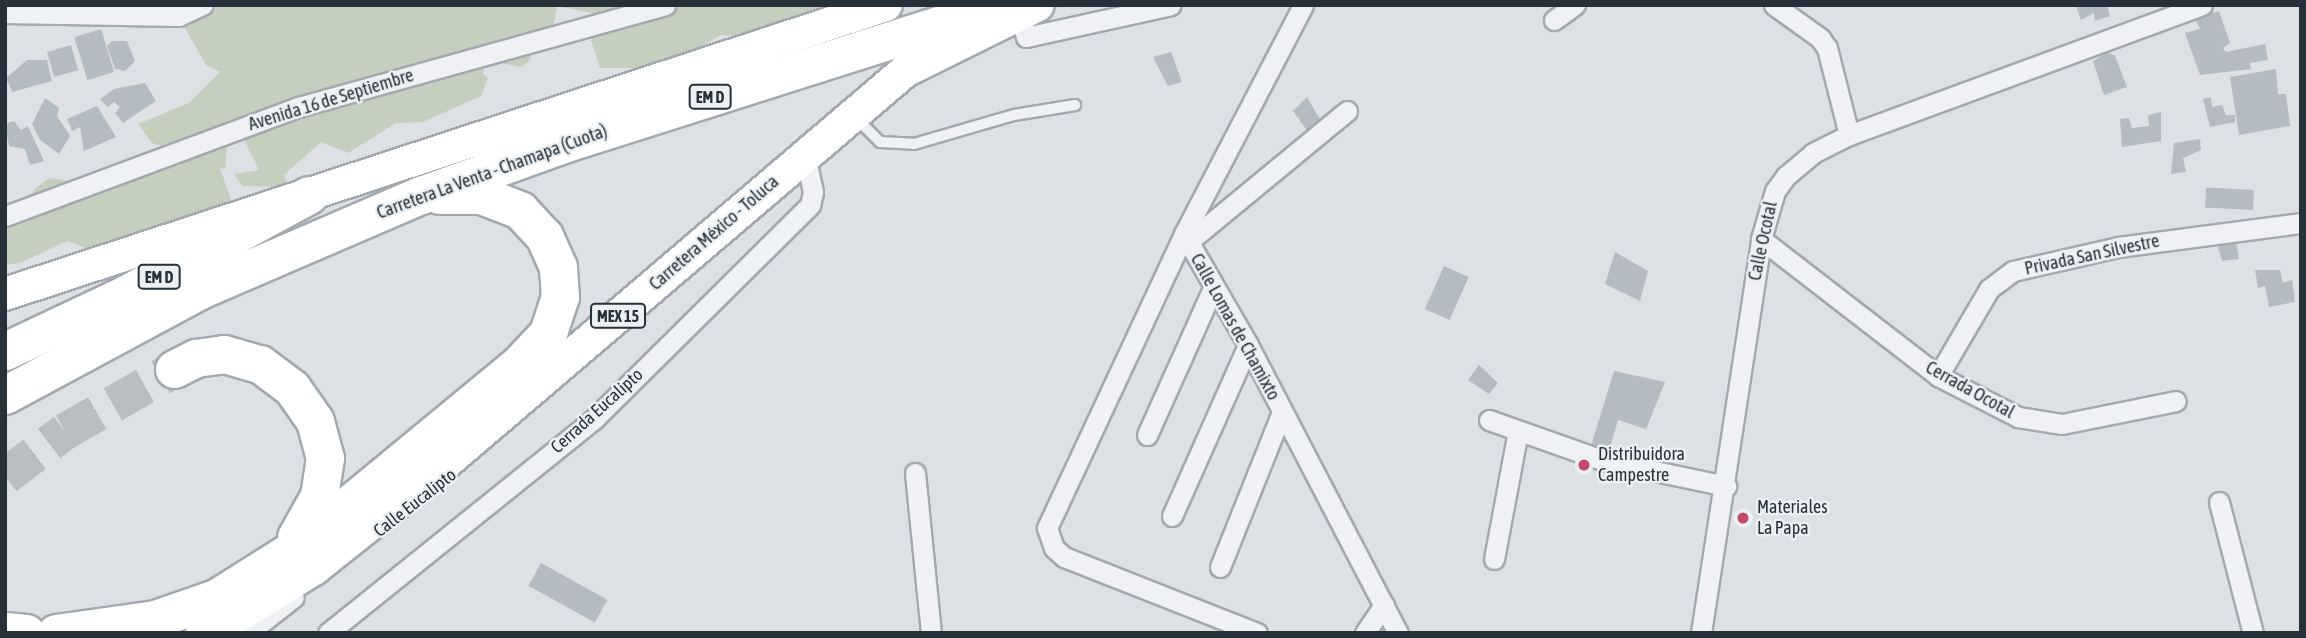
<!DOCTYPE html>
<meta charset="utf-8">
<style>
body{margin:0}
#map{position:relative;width:2306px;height:638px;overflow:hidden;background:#dde1e5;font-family:"Asap Condensed",sans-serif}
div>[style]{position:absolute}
.green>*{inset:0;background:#c4cfbe}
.building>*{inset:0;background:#b4bbc2;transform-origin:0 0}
.motorway-tunnel>*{height:37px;margin-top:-18.5px;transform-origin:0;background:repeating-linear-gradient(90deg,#b9bec3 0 37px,transparent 0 55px)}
.roads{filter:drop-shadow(2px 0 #a3a9ae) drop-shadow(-2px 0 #a3a9ae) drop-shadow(0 2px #a3a9ae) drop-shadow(0 -2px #a3a9ae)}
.service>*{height:10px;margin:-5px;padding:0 5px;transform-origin:5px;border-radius:5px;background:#eff1f4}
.minor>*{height:19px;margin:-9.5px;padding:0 9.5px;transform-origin:9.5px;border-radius:9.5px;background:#eff1f4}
.primary>*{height:32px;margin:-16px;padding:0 16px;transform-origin:16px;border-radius:16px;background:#fff}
.motorway>*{height:37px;margin:-18.5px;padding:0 18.5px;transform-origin:18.5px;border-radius:18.5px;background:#fff}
.dots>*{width:19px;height:19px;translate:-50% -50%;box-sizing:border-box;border:4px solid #ecf0f3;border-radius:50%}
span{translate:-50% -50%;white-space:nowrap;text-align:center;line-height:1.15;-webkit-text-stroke:5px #ecf0f3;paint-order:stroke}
.shield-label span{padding:2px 5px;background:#ecf0f3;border:2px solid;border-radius:5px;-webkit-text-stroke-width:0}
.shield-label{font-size:16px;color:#27313a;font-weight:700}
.street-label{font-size:18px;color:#27313a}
.poi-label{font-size:18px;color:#27313a}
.left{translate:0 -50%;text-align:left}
.frame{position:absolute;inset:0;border:7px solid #27313a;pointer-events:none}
</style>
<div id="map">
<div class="green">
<i style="clip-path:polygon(180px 5px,498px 7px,505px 5px,821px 5px,777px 40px,721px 35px,676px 62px,641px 68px,600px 68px,591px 40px,601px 28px,597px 14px,557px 6px,554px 24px,527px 36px,531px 59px,522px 67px,486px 60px,483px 74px,488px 78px,481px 96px,423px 122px,396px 123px,348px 153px,321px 142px,284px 175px,288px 187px,243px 186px,234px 174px,259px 170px,233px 118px,221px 128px,227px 143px,225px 169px,220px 168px,236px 213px,95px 251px,67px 241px,20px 263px,5px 265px,5px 221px,21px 210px,35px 189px,49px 178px,87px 184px,165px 147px,152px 143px,138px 124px,189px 103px,220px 72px,206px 65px,178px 16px)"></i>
</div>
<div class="building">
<i style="clip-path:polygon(2076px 5px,2107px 5px,2110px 16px,2095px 21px,2094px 13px,2081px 20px)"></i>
<i style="clip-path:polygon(2219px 11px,2230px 43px,2223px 48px,2226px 52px,2265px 44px,2268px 60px,2250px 63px,2251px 69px,2200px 75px,2185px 33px,2200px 29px,2195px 18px)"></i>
<i style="left:101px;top:29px;width:45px;height:28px;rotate:73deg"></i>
<i style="clip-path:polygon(112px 41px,127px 41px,135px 61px,125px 71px,115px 69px,107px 46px)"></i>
<i style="left:71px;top:45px;width:26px;height:25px;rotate:74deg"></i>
<i style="clip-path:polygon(1171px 52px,1182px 82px,1168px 86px,1153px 57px)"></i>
<i style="clip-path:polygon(2108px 52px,2115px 56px,2127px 87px,2104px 95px,2093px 61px)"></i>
<i style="clip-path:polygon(27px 60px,47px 60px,52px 81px,12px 92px,6px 78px)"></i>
<i style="clip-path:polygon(2276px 69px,2278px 94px,2286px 94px,2290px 126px,2239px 135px,2230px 77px)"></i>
<i style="clip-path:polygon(145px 83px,156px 101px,123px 123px,115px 113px,120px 107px,114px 102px,108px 107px,100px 99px,114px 89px)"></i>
<i style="clip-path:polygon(1307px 97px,1323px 125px,1311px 136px,1293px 111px)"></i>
<i style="clip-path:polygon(2211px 97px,2212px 107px,2222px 105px,2226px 115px,2235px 115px,2235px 122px,2210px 127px,2203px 99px)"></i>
<i style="clip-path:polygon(45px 98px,59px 108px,57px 116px,70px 136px,59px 154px,40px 140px,32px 124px)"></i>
<i style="clip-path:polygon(97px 106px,116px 137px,84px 151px,80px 127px,72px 131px,67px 119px)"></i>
<i style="clip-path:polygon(2161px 112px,2161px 141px,2122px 147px,2120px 119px,2129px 118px,2132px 128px,2149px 126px,2148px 115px)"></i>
<i style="clip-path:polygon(14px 121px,21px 130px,28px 126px,44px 161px,30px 165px,25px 149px,9px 146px,5px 124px)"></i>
<i style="clip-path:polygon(2200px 139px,2201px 150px,2183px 158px,2186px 172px,2171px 174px,2174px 143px)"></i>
<i style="left:2254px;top:190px;width:20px;height:48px;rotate:93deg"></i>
<i style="clip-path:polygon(2236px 240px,2239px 259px,2222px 261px,2218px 247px)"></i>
<i style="clip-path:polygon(1615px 252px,1648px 271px,1640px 301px,1605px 284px)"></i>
<i style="left:1444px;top:266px;width:27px;height:47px;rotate:24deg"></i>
<i style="clip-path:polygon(2255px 270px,2280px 270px,2283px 283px,2292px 280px,2295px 302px,2269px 307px,2265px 286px,2258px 288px)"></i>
<i style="clip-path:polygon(1479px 365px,1498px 383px,1489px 394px,1468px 380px)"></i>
<i style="clip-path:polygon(1614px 371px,1665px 382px,1646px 429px,1618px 420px,1609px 451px,1591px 446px)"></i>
<i style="left:541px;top:563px;width:76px;height:26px;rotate:29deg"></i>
</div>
<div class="motorway-tunnel">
<i style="left:5px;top:476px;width:75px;rotate:-36.9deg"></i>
<i style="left:65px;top:431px;width:125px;rotate:-29.6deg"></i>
</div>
<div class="roads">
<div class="service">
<i style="left:856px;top:118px;width:34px;rotate:45deg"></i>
<i style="left:880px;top:142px;width:34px;rotate:3deg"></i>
<i style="left:914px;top:144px;width:104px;rotate:-16.2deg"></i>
<i style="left:1014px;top:115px;width:62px;rotate:-9.3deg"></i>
</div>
<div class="minor">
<i style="left:1774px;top:5px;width:57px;rotate:35.7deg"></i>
<i style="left:1820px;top:38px;width:12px;rotate:55deg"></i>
<i style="left:1827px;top:48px;width:90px;rotate:75.8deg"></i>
<i style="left:5px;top:13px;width:174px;rotate:1deg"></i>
<i style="left:179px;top:16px;width:26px;rotate:-25deg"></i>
<i style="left:1019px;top:14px;width:24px;rotate:73deg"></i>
<i style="left:1026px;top:37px;width:148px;rotate:-12.4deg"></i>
<i style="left:1554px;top:20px;width:26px;rotate:-36deg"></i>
<i style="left:5px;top:216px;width:313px;rotate:-20.4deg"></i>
<i style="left:298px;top:107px;width:381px;rotate:-15.5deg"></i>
<i style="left:1184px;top:234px;width:128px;rotate:60deg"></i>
<i style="left:1248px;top:345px;width:325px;rotate:62.5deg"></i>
<i style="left:1761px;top:239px;width:224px;rotate:37.7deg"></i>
<i style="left:1938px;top:376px;width:90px;rotate:27.1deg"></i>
<i style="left:2018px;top:417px;width:45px;rotate:9deg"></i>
<i style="left:2062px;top:424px;width:116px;rotate:-11.4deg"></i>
<i style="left:1188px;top:242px;width:206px;rotate:-39.5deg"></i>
<i style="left:1938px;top:376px;width:101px;rotate:-59.6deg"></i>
<i style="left:1989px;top:289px;width:30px;rotate:-37deg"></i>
<i style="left:2013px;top:271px;width:108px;rotate:-12.9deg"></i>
<i style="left:2118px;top:247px;width:185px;rotate:-7.5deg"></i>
<i style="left:1489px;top:420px;width:120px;rotate:19.5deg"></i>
<i style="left:1602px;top:460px;width:127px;rotate:11.8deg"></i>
<i style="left:1147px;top:435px;width:163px;rotate:-65.8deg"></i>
<i style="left:915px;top:473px;width:161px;rotate:84.3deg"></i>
<i style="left:2219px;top:502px;width:135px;rotate:75.5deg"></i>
<i style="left:1172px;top:516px;width:187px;rotate:-66deg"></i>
<i style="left:1494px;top:559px;width:130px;rotate:-79.4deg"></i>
<i style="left:1220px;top:567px;width:167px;rotate:-68.2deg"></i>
<i style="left:248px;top:633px;width:58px;rotate:-38deg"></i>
<i style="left:328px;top:633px;width:343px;rotate:-38.8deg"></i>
<i style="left:595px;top:418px;width:303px;rotate:-44.7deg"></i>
<i style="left:810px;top:205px;width:13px;rotate:-77deg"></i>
<i style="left:813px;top:192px;width:39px;rotate:-102deg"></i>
<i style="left:1257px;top:633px;width:207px;rotate:-158.5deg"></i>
<i style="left:1064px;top:557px;width:13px;rotate:-138deg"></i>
<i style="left:1054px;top:548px;width:21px;rotate:-109deg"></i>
<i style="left:1047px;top:528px;width:324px;rotate:-65deg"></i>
<i style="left:1184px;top:234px;width:258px;rotate:-62.5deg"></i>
<i style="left:1365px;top:633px;width:34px;rotate:-56deg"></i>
<i style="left:1701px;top:633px;width:399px;rotate:-81.3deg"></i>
<i style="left:1761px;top:239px;width:50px;rotate:-73.7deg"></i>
<i style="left:1775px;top:191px;width:19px;rotate:-54deg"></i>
<i style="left:1786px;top:176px;width:35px;rotate:-40deg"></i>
<i style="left:1813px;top:153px;width:40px;rotate:-26.6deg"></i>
<i style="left:1849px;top:135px;width:376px;rotate:-20.2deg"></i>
</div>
<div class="primary">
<i style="left:5px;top:294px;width:927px;rotate:-18.16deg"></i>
<i style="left:202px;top:633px;width:33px;rotate:-23deg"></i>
<i style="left:232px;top:620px;width:97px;rotate:-31.9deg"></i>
<i style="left:314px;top:569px;width:137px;rotate:-38.5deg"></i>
<i style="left:421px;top:484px;width:636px;rotate:-40.47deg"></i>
<i style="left:905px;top:71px;width:148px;rotate:-26.4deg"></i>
</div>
<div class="motorway">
<i style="left:5px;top:351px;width:132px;rotate:-25.2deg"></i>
<i style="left:124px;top:295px;width:210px;rotate:-28.4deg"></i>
<i style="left:174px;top:369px;width:25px;rotate:-27deg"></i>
<i style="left:196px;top:358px;width:28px;rotate:-8deg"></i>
<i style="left:224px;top:354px;width:37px;rotate:16deg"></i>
<i style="left:260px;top:364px;width:40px;rotate:37deg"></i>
<i style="left:292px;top:388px;width:40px;rotate:55.1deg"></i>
<i style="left:315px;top:421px;width:38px;rotate:75deg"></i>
<i style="left:325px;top:458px;width:38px;rotate:99deg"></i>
<i style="left:319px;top:496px;width:47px;rotate:119.3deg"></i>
<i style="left:5px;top:395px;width:221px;rotate:-28.3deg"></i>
<i style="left:200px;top:290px;width:241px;rotate:-23.3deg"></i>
<i style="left:421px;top:195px;width:154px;rotate:-19.7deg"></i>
<i style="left:566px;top:143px;width:457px;rotate:-17.6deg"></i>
<i style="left:5px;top:631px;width:21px;rotate:5deg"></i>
<i style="left:56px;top:633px;width:100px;rotate:-8deg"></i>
<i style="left:155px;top:619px;width:65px;rotate:-19deg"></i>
<i style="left:216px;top:598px;width:96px;rotate:-32.2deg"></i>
<i style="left:297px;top:547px;width:286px;rotate:-39.5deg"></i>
<i style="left:518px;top:365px;width:44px;rotate:-46.8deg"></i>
<i style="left:548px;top:333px;width:38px;rotate:-72deg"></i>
<i style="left:560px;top:297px;width:30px;rotate:-94deg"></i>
<i style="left:558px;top:267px;width:34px;rotate:-114deg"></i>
<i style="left:544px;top:236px;width:35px;rotate:-133deg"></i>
<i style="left:520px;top:210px;width:42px;rotate:-159deg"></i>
<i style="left:481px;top:195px;width:42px;rotate:180deg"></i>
</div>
</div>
<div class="dots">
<i style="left:1584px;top:465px;background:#c3496b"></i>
<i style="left:1743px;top:518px;background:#c3496b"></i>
</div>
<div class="shield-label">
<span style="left:710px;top:97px">EM D</span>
<span style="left:159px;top:277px">EM D</span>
<span style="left:618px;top:316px">MEX 15</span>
</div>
<div class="street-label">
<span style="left:331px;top:100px;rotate:-17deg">Avenida 16 de Septiembre</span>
<span style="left:492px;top:172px;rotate:-20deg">Carretera La Venta - Chamapa (Cuota)</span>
<span style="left:714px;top:233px;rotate:-41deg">Carretera México - Toluca</span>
<span style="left:1763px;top:241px;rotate:-78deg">Calle Ocotal</span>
<span style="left:2092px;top:255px;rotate:-12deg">Privada San Silvestre</span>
<span style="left:1235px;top:327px;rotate:61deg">Calle Lomas de Chamixto</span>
<span style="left:1970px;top:390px;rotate:29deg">Cerrada Ocotal</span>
<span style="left:597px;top:411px;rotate:-42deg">Cerrada Eucalipto</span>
<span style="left:415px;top:503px;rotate:-38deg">Calle Eucalipto</span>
</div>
<div class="poi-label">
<span class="left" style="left:1598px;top:465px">Distribuidora<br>Campestre</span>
<span class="left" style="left:1757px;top:518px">Materiales<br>La Papa</span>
</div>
<div class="frame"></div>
</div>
